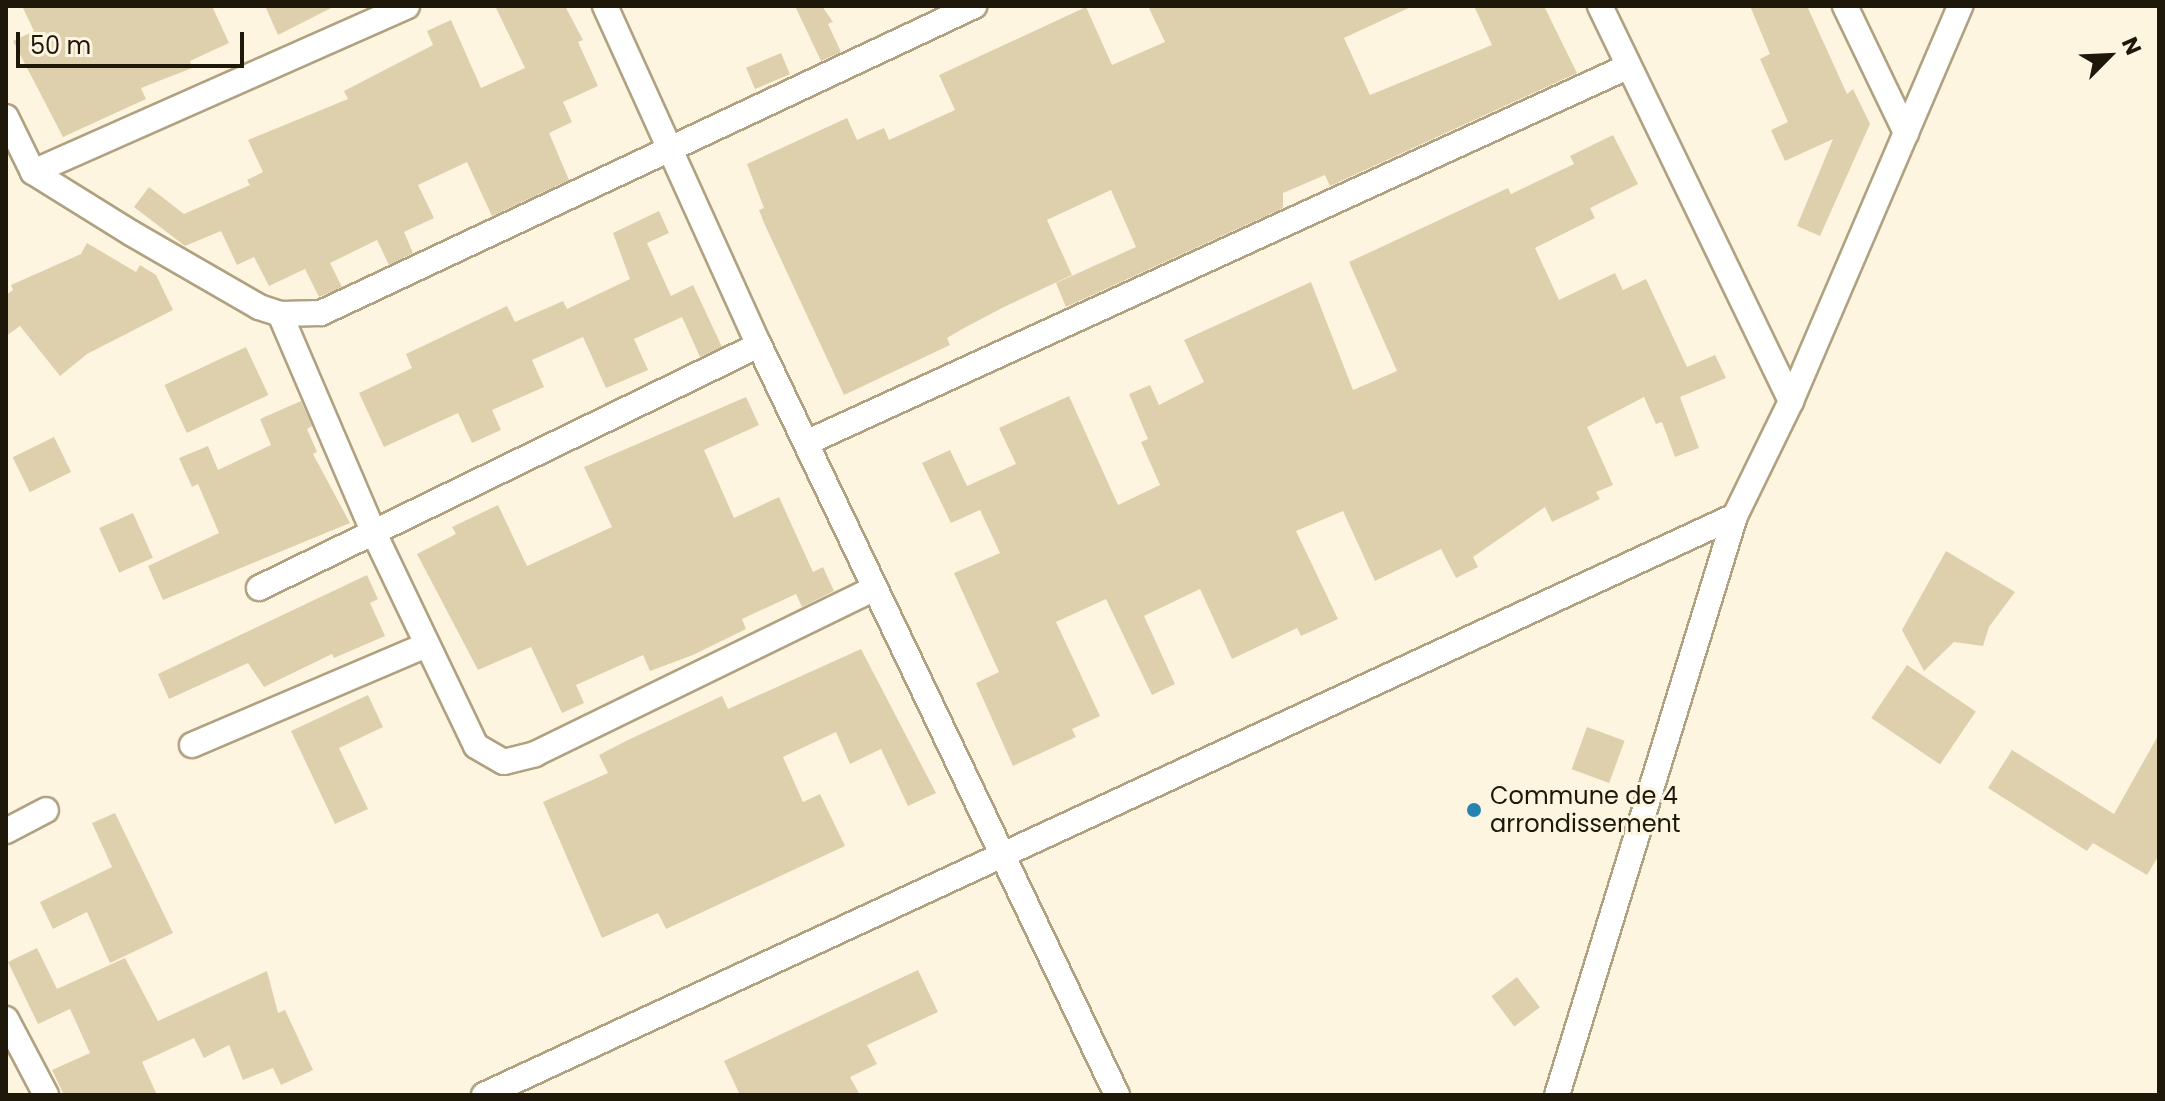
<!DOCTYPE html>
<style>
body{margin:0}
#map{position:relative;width:2165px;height:1101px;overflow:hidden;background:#fef5e0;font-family:Poppins,sans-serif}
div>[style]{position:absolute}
.building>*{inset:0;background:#dfd0ad;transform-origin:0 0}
.roads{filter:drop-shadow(2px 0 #b0a180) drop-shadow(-2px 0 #b0a180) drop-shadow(0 2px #b0a180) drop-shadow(0 -2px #b0a180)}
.minor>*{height:24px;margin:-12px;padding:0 12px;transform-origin:12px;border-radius:12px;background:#fff}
.dots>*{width:22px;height:22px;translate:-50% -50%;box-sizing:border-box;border:4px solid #fef5e0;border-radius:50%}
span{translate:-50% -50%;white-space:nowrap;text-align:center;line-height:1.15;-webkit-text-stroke:6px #fef5e0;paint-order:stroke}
.poi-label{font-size:24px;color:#1e180b}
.left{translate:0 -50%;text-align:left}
.frame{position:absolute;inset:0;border:8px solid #1e180b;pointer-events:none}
.north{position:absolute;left:2069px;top:16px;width:80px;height:80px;-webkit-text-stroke:6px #fef5e0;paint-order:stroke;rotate:66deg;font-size:22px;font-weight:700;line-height:32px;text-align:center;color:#1e180b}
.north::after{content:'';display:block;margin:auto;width:28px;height:36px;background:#1e180b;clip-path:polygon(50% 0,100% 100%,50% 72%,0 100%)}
.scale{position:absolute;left:16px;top:32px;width:228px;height:36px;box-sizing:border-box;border:4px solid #1e180b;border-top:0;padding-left:10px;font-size:24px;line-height:28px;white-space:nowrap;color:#1e180b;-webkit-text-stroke:6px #fef5e0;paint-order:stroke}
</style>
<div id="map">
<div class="building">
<i style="clip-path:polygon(22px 6px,212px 6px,229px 43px,190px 61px,192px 68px,141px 88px,146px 99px,63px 137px,13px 41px,34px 31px)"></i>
<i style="clip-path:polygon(265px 6px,335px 6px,278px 35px)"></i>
<i style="clip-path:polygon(495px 6px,565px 6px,583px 40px,578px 42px,598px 86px,563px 102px,572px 122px,549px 133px,569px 180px,492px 216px,467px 162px,418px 185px,434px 218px,404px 232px,413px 253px,389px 265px,377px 240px,330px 263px,342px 287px,319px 297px,305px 269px,269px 286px,254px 257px,237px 265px,221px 231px,185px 246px,134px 207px,149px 187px,184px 214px,250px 185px,247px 180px,263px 172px,248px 140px,348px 99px,344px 91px,433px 45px,427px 31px,451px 20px,481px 88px,525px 68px)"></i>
<i style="clip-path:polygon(795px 6px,822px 6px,833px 22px,828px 24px,841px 52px,821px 61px)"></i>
<i style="clip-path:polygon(1148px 6px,1413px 6px,1344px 38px,1370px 95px,1492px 45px,1474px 6px,1544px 6px,1577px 73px,1330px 186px,1325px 175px,1283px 193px,1283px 208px,1066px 307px,1056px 283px,1136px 247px,1111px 190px,1047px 220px,1072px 275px,1004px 307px,964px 328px,947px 338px,950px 345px,844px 395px,764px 223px,759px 210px,764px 208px,747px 164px,847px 118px,857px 140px,884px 128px,889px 140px,955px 110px,939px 75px,1086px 7px,1112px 65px,1165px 42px)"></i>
<i style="clip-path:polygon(1750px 6px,1807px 6px,1847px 94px,1853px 89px,1870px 124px,1820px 236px,1797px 226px,1833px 139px,1785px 161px,1771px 130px,1788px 122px,1760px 59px,1770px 54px)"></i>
<i style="left:781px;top:53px;width:23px;height:38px;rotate:67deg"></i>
<i style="clip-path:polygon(1613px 135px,1638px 184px,1590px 208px,1595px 218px,1535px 248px,1559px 300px,1615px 273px,1623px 290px,1646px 279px,1687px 367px,1715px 355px,1726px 378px,1680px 397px,1699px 448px,1675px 457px,1662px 422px,1656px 424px,1644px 397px,1587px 427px,1613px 485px,1596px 492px,1600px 499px,1552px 522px,1545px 507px,1473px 557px,1478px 567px,1456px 578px,1441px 549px,1375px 581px,1343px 511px,1296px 531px,1338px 619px,1301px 636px,1297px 628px,1232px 659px,1200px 589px,1144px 616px,1175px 684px,1152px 695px,1106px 599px,1056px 622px,1100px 716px,1072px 729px,1076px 737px,1013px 766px,976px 683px,999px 672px,954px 573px,1000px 553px,980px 510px,951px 523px,922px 463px,950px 450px,967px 486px,1016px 464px,999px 428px,1069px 396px,1118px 505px,1160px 485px,1141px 442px,1148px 439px,1129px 394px,1150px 385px,1159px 405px,1204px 382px,1184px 340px,1311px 282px,1353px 390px,1397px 371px,1349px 262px,1508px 188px,1511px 194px,1574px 164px,1570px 156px)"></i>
<i style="clip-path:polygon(659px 211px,669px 233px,647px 243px,671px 296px,693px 285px,722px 347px,700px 357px,682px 317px,634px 339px,648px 370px,606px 388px,583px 337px,532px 360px,544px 387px,492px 410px,501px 430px,472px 443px,458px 413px,384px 447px,359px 393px,412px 368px,406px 354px,507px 306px,515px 322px,563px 301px,567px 309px,630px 279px,613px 233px)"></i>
<i style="clip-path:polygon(87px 243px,136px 272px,140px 265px,156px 275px,173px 310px,87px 354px,60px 376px,20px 326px,6px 336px,6px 295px,13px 290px,11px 285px,81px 254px)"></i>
<i style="left:246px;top:347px;width:53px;height:90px;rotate:65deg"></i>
<i style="clip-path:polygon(746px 397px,759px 425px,704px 450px,734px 518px,779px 497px,813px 572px,823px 567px,834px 591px,802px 607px,796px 594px,742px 619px,746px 629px,693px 655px,650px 671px,643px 655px,576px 685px,584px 703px,562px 713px,531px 647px,478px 670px,417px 554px,456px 534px,452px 527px,498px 505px,527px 566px,612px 527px,584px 467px)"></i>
<i style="clip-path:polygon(301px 401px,312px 426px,307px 429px,317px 452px,313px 454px,350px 523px,163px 600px,148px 566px,219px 533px,198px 484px,192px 487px,179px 458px,208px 446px,218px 470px,271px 445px,260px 419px)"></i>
<i style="left:54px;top:437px;width:39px;height:46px;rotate:64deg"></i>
<i style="left:133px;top:513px;width:49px;height:37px;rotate:66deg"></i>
<i style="clip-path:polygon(1946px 551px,2015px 592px,1989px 627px,1983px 646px,1954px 642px,1924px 671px,1902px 630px)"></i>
<i style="clip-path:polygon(367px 575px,378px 599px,370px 603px,385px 636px,334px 658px,332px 654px,264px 687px,248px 663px,169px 699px,158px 674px)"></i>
<i style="clip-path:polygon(861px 649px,936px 793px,908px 806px,881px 749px,850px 764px,836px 732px,783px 757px,803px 802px,820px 794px,845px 846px,666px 929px,658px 913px,602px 938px,543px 802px,608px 773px,599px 755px,628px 740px,722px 696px,728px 709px)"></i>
<i style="left:1907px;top:665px;width:83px;height:64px;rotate:34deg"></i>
<i style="clip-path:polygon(368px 695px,383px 727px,339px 748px,368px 809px,335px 824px,291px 731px)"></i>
<i style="left:1587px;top:727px;width:40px;height:45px;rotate:20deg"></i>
<i style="clip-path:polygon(2159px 734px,2159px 855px,2147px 875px,2093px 843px,2087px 851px,1988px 788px,2012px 750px,2114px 814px)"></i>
<i style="clip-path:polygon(115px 813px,173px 933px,110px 963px,87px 912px,53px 929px,40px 902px,112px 867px,92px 823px)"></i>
<i style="clip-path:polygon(37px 948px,57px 989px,125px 958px,158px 1021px,267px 971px,278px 1013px,285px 1010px,313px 1070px,281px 1085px,273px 1068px,243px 1080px,229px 1045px,204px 1058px,194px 1038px,142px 1062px,157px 1095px,64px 1095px,52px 1070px,90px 1053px,70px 1009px,38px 1024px,8px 962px)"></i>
<i style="clip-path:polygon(918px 970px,938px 1012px,867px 1045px,877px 1064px,850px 1077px,860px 1095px,740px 1095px,724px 1061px)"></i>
<i style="left:1517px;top:977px;width:38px;height:32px;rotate:53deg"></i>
</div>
<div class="roads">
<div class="minor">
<i style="left:605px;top:6px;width:372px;rotate:65.6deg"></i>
<i style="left:759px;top:345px;width:831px;rotate:64.48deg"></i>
<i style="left:1600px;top:6px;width:439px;rotate:64.2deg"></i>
<i style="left:1845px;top:6px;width:141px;rotate:64.3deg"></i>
<i style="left:6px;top:117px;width:61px;rotate:63.9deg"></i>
<i style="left:33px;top:172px;width:115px;rotate:31.9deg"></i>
<i style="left:131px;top:233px;width:148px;rotate:30deg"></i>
<i style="left:259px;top:307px;width:22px;rotate:18deg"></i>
<i style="left:280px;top:314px;width:41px;rotate:-1.4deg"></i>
<i style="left:321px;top:313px;width:722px;rotate:-25.18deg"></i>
<i style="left:33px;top:172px;width:409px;rotate:-23.9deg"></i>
<i style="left:280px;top:314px;width:236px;rotate:66.8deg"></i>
<i style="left:373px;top:531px;width:238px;rotate:64.4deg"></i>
<i style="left:476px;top:746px;width:32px;rotate:30deg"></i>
<i style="left:504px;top:762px;width:32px;rotate:-14deg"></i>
<i style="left:535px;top:754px;width:378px;rotate:-26deg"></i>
<i style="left:808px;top:442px;width:901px;rotate:-24.6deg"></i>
<i style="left:259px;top:588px;width:556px;rotate:-25.92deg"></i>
<i style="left:192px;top:745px;width:255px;rotate:-23.1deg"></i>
<i style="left:6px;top:831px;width:45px;rotate:-27.7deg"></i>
<i style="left:6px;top:1019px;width:86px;rotate:62.2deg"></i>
<i style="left:484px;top:1095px;width:1378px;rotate:-24.84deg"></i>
<i style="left:1735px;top:516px;width:128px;rotate:-64deg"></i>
<i style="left:1791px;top:401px;width:430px;rotate:-66.8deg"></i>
<i style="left:1557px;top:1095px;width:606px;rotate:-72.91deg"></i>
</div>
</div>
<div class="dots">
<i style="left:1474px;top:810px;background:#2784b1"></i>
</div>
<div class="poi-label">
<span class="left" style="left:1490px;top:810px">Commune de 4<br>arrondissement</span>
</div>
<div class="frame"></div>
<div class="north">N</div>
<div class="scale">50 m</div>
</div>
